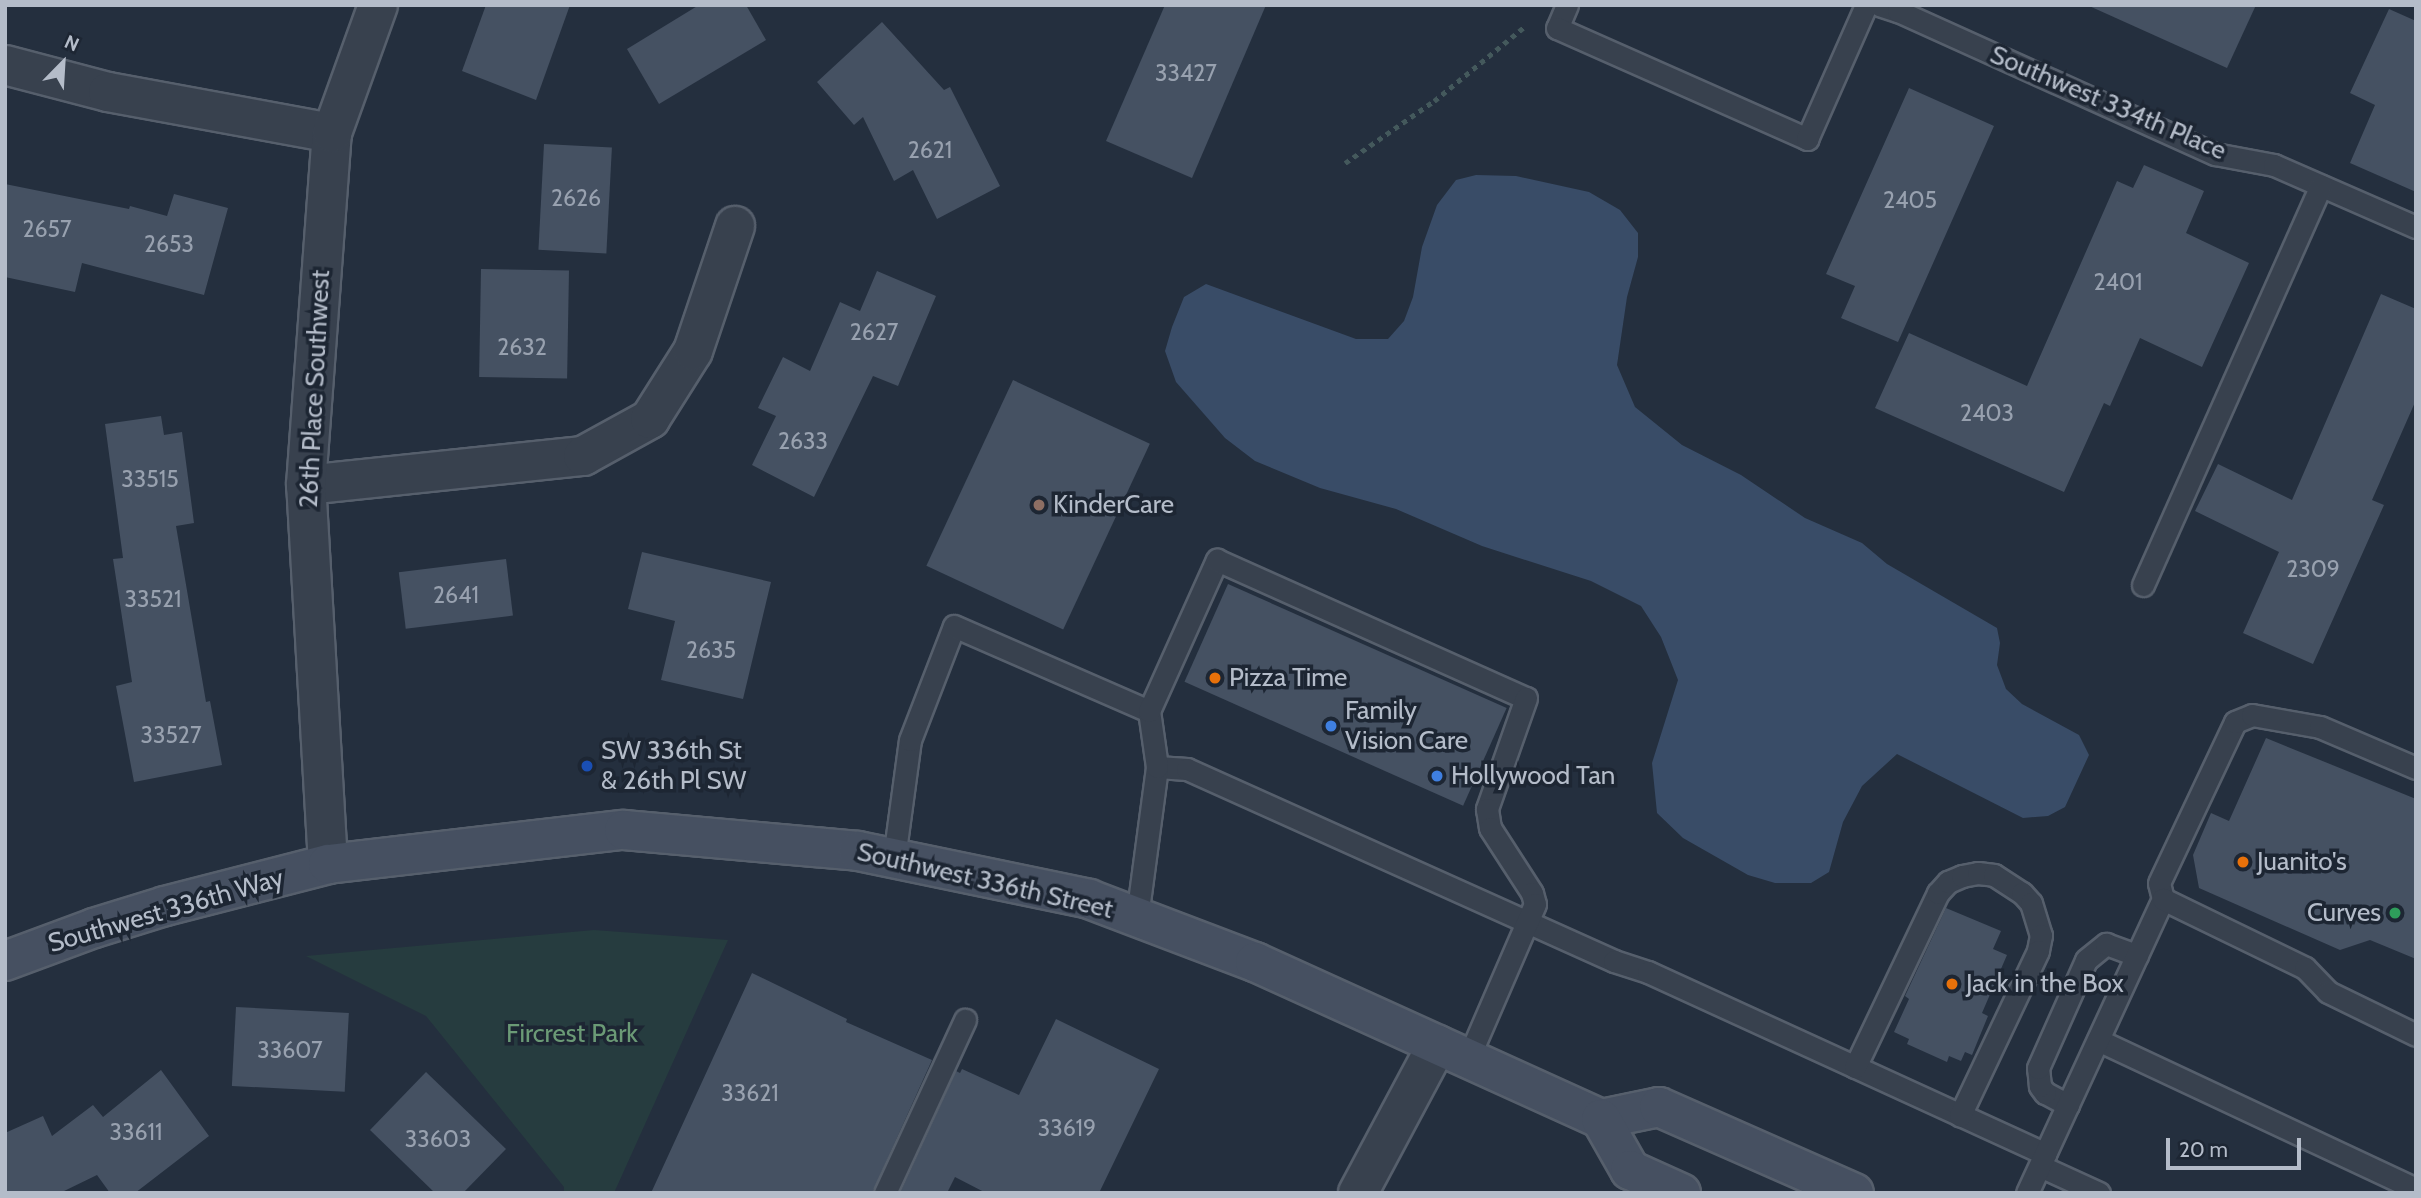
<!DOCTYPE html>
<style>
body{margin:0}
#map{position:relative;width:2421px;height:1198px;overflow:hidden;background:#242f3e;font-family:Cabin,sans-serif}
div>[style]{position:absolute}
.green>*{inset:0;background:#263c3f}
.water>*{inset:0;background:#394c67}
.building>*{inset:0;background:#455162;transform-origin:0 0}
.path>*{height:4.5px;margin-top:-2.25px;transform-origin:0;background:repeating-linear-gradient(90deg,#44595c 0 5px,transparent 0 10px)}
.roads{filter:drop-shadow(2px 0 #565f6c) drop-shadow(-2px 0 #565f6c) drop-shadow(0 2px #565f6c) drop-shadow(0 -2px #565f6c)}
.service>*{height:21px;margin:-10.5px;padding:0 10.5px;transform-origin:10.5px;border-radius:10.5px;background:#38414e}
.minor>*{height:38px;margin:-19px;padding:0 19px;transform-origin:19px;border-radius:19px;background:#38414e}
.secondary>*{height:38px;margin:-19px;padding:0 19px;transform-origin:19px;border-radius:19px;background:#465061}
.dots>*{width:19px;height:19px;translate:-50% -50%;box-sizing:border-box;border:4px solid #1d2633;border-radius:50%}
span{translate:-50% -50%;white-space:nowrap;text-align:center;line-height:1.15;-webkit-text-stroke:7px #1d2633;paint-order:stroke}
.number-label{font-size:23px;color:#98a1af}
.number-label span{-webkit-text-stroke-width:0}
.street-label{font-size:26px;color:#b4bcc9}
.poi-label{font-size:26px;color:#b4bcc9}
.left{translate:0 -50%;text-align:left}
.right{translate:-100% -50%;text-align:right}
.park-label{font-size:26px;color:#6b9a76}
.frame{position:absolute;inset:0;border:7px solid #b4bcc9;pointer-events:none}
.north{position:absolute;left:28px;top:28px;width:70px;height:70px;-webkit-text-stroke:5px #1d2633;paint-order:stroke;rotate:24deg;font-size:19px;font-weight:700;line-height:28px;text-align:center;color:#b4bcc9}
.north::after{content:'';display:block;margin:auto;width:24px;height:32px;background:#b4bcc9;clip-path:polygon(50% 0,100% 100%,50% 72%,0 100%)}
.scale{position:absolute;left:2166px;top:1138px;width:135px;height:32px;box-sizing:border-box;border:4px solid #b4bcc9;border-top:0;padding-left:9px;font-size:21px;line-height:24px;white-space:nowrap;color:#b4bcc9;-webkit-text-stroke:5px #1d2633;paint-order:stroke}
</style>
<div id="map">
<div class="green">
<i style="clip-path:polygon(594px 930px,728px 940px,614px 1193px,564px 1193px,564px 1187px,426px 1016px,306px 956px)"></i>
</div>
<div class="water">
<i style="clip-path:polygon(1476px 175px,1516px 176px,1589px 192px,1620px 210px,1638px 233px,1638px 257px,1627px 297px,1617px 365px,1635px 407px,1682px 445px,1741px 475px,1805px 518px,1862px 543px,1887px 564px,1997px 628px,2000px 643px,1997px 665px,2006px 689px,2022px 704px,2079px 735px,2089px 755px,2065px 807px,2048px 816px,2023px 818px,1897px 754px,1862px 786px,1843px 822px,1829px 872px,1811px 883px,1775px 883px,1748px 875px,1683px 838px,1657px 813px,1652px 763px,1678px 680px,1661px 637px,1641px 606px,1591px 581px,1482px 546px,1396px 509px,1320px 488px,1255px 461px,1225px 438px,1176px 382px,1165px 351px,1172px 327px,1184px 297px,1206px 284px,1356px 339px,1388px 339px,1404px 321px,1413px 297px,1422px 247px,1437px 205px,1456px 180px)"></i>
</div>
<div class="building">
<i style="clip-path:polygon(486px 5px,570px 5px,536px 100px,462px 71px)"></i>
<i style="clip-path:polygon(699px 5px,746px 5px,766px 40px,659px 104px,627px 49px)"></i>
<i style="clip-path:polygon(1165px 5px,1266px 5px,1192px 178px,1106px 141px)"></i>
<i style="clip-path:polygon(2087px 5px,2256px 5px,2227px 68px)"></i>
<i style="clip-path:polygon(2389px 9px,2416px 21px,2416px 192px,2350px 163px,2375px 105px,2350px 93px)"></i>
<i style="clip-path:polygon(882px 22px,944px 90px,950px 87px,1000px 186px,937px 219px,913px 170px,894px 181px,863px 117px,854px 125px,817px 82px)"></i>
<i style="clip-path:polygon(1909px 88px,1994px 126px,1898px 342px,1841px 318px,1855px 286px,1826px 274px)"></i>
<i style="left:544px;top:144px;width:68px;height:106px;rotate:3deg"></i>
<i style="clip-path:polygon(2144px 165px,2204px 191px,2186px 233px,2249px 263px,2202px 367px,2140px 338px,2110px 406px,2104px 403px,2064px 492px,1875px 408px,1909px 333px,2027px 386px,2117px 181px,2133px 188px)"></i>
<i style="clip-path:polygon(5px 184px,129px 209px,130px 206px,167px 216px,174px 194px,228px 208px,204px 295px,82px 263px,75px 292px,5px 277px)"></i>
<i style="left:481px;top:269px;width:88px;height:108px;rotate:1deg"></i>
<i style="clip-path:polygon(877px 271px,936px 296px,898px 386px,873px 376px,814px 497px,752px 465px,776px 416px,758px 408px,783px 357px,810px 371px,840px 302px,860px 311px)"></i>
<i style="clip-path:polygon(2381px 294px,2416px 309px,2416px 400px,2372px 500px,2384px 505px,2313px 664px,2243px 633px,2279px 552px,2195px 511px,2218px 464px,2292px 500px)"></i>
<i style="left:1013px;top:380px;width:151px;height:205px;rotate:25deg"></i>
<i style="clip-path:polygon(161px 416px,164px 435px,182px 432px,194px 523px,176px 526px,206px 702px,210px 701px,222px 765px,134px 782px,116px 686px,132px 682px,113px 559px,123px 558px,105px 424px)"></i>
<i style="clip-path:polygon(642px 552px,771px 582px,743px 699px,661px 680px,675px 621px,628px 609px)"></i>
<i style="left:506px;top:559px;width:57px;height:108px;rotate:83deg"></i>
<i style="left:1228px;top:584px;width:305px;height:107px;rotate:24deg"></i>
<i style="clip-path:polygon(2266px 738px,2416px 799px,2416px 959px,2370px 940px,2340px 950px,2199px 888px,2193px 855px,2211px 813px,2229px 821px)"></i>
<i style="clip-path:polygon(1946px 908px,2001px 931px,1993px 949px,2007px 955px,1982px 1013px,1988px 1016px,1972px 1055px,1965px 1052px,1961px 1061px,1949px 1056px,1947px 1062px,1907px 1044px,1909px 1039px,1894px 1032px,1909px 999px,1905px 996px)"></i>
<i style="clip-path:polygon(752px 973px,847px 1019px,846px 1022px,932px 1060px,872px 1193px,651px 1193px)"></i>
<i style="left:236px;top:1007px;width:113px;height:79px;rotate:3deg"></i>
<i style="clip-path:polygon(1056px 1019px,1159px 1069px,1099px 1193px,986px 1193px,955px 1177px,947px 1193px,900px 1193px,956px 1071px,960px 1073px,962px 1069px,1019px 1095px)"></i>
<i style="clip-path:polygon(161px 1070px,209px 1136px,135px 1193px,110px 1193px,97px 1175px,60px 1193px,5px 1193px,5px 1133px,43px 1116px,52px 1136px,93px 1105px,103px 1117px)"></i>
<i style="clip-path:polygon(426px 1072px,506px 1149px,463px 1193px,435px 1193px,370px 1130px)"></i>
</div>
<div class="path">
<i style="left:1345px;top:163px;width:108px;rotate:-34.9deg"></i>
<i style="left:1434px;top:101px;width:117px;rotate:-39.4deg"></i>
</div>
<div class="roads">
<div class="service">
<i style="left:1567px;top:5px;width:25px;rotate:113deg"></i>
<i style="left:1557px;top:28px;width:274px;rotate:23.9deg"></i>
<i style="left:1807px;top:139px;width:146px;rotate:-66.2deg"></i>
<i style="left:1879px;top:5px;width:20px;rotate:18deg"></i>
<i style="left:1898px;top:11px;width:348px;rotate:24.3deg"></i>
<i style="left:2215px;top:154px;width:60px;rotate:10.6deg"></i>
<i style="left:2274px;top:165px;width:155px;rotate:23.6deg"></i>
<i style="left:2143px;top:585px;width:437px;rotate:-66deg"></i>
<i style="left:1157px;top:767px;width:30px;rotate:4deg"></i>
<i style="left:1187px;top:769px;width:468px;rotate:24.2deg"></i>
<i style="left:1614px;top:961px;width:36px;rotate:18deg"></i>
<i style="left:1648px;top:972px;width:437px;rotate:24.6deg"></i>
<i style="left:894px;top:858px;width:119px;rotate:-82.3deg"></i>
<i style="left:910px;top:740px;width:122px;rotate:-68.9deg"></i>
<i style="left:954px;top:626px;width:213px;rotate:23.6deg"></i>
<i style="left:2163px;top:899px;width:16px;rotate:-104deg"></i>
<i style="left:2159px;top:883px;width:178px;rotate:-64.7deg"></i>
<i style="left:2235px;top:722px;width:18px;rotate:-22deg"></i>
<i style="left:2252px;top:715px;width:69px;rotate:10deg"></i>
<i style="left:2320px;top:727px;width:104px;rotate:23.1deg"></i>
<i style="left:1137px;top:917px;width:151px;rotate:-82.4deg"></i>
<i style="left:1157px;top:767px;width:57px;rotate:-98.1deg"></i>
<i style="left:1149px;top:711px;width:166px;rotate:-65.8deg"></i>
<i style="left:1217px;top:560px;width:338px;rotate:24.1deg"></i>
<i style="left:1526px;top:698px;width:118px;rotate:109.4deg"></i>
<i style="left:1487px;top:809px;width:19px;rotate:81deg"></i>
<i style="left:1490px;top:828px;width:77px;rotate:57.1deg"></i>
<i style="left:1532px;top:893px;width:11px;rotate:75deg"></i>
<i style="left:1535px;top:904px;width:169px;rotate:113.4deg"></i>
<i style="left:2098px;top:1040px;width:351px;rotate:25.1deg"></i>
<i style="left:1855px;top:1067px;width:193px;rotate:-64.5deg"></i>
<i style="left:1938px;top:893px;width:15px;rotate:-48deg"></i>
<i style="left:1948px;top:882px;width:15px;rotate:-23deg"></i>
<i style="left:1962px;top:876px;width:16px;rotate:-11deg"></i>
<i style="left:1978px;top:873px;width:16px;rotate:7deg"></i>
<i style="left:1994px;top:875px;width:33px;rotate:33deg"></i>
<i style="left:2022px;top:893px;width:13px;rotate:48deg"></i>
<i style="left:2031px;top:903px;width:34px;rotate:73deg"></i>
<i style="left:2041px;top:935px;width:16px;rotate:101deg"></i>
<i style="left:2038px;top:951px;width:182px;rotate:115.4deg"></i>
<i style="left:2068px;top:1105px;width:26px;rotate:-152deg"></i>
<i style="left:2045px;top:1093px;width:9px;rotate:-126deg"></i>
<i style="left:2040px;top:1086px;width:18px;rotate:-96deg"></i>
<i style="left:2038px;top:1068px;width:118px;rotate:-66deg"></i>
<i style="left:2086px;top:960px;width:26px;rotate:-39deg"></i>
<i style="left:2106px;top:944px;width:33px;rotate:20deg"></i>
<i style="left:2040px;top:1166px;width:65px;rotate:24.6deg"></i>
<i style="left:885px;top:1193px;width:191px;rotate:-65.2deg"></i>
<i style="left:2027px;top:1193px;width:324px;rotate:-65.2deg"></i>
<i style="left:2163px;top:899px;width:158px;rotate:25.9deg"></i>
<i style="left:2305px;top:968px;width:33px;rotate:46deg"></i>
<i style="left:2328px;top:992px;width:98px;rotate:26deg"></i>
</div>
<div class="minor">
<i style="left:5px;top:65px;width:106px;rotate:14.7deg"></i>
<i style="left:108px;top:92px;width:228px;rotate:10.4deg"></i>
<i style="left:306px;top:485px;width:279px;rotate:-6deg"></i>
<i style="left:583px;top:456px;width:77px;rotate:-28.9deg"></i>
<i style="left:650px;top:419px;width:80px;rotate:-57.7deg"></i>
<i style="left:693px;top:351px;width:132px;rotate:-71.4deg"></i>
<i style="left:328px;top:864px;width:380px;rotate:-93.3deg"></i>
<i style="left:306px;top:485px;width:353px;rotate:-85.8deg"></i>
<i style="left:332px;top:133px;width:136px;rotate:-70.2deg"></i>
<i style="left:1358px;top:1193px;width:168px;rotate:-61.9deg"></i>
</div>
<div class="secondary">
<i style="left:5px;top:961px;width:95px;rotate:-20.3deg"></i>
<i style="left:94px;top:928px;width:74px;rotate:-17.2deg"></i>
<i style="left:165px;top:906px;width:168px;rotate:-14.4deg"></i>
<i style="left:328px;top:864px;width:298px;rotate:-6.6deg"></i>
<i style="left:624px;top:830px;width:235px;rotate:5.1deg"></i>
<i style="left:858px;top:851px;width:236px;rotate:11.7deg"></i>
<i style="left:1089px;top:899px;width:178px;rotate:20.8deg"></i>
<i style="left:1255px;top:962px;width:380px;rotate:24.4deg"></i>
<i style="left:1601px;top:1119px;width:59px;rotate:-11.7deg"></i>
<i style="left:1659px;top:1107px;width:213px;rotate:23.8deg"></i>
<i style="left:1601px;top:1119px;width:59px;rotate:60.4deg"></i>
<i style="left:1630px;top:1170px;width:56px;rotate:24.3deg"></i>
</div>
</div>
<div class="dots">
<i style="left:1039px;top:505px;background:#8d6e63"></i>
<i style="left:1215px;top:678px;background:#e8710a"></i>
<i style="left:1331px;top:726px;background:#3f7fe0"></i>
<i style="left:587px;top:766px;background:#1a4fb4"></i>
<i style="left:1437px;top:776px;background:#3f7fe0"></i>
<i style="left:2243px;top:862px;background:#e8710a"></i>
<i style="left:2395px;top:913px;background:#2e9e5b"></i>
<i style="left:1952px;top:984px;background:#e8710a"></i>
</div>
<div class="number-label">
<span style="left:1186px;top:73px">33427</span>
<span style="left:930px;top:150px">2621</span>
<span style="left:576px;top:198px">2626</span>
<span style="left:1910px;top:200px">2405</span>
<span style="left:47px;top:229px">2657</span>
<span style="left:169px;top:244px">2653</span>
<span style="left:2118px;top:282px">2401</span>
<span style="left:874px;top:332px">2627</span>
<span style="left:522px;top:347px">2632</span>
<span style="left:1987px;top:413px">2403</span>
<span style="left:803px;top:441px">2633</span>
<span style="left:150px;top:479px">33515</span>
<span style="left:2313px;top:569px">2309</span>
<span style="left:456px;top:595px">2641</span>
<span style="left:153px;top:599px">33521</span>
<span style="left:711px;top:650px">2635</span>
<span style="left:171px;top:735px">33527</span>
<span style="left:290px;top:1050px">33607</span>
<span style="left:750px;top:1093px">33621</span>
<span style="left:1067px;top:1128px">33619</span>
<span style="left:136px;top:1132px">33611</span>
<span style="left:438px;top:1139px">33603</span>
</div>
<div class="street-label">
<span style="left:2108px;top:103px;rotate:23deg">Southwest 334th Place</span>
<span style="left:315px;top:389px;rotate:-87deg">26th Place Southwest</span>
<span style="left:985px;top:881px;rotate:13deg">Southwest 336th Street</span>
<span style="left:166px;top:911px;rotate:-16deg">Southwest 336th Way</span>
</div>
<div class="poi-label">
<span class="left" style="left:1053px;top:505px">KinderCare</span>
<span class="left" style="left:1229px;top:678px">Pizza Time</span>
<span class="left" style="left:1345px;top:726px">Family<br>Vision Care</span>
<span class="left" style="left:601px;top:766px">SW 336th St<br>&amp; 26th Pl SW</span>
<span class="left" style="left:1451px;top:776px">Hollywood Tan</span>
<span class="left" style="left:2257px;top:862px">Juanito's</span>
<span class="right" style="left:2381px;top:913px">Curves</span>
<span class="left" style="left:1966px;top:984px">Jack in the Box</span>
</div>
<div class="park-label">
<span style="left:572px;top:1034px">Fircrest Park</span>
</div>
<div class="frame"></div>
<div class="north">N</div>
<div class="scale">20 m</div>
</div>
